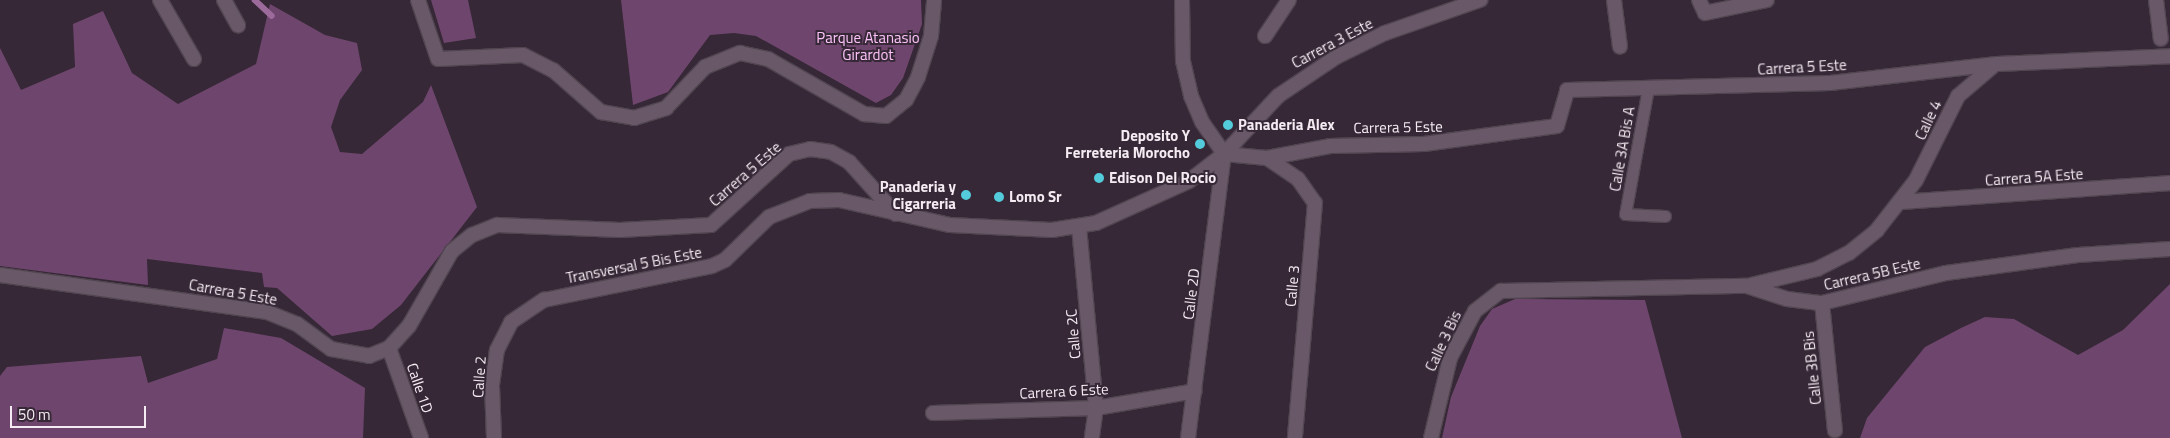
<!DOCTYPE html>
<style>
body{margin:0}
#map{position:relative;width:2170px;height:438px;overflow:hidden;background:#362836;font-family:"Titillium Web",sans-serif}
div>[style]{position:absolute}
.green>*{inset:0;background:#6e466d}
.stream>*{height:5.5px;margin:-2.75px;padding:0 2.75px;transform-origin:2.75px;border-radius:2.75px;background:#9d6b9b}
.roads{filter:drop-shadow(1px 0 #514550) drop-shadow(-1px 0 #514550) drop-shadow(0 1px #514550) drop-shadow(0 -1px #514550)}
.service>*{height:11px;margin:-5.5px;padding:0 5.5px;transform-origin:5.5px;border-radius:5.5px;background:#695968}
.minor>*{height:14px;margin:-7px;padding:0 7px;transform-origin:7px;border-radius:7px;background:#695968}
.tertiary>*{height:14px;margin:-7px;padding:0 7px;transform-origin:7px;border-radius:7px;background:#695968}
.dots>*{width:14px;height:14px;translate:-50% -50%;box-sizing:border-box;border:2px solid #362836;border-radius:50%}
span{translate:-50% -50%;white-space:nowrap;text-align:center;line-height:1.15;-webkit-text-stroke:4px #362836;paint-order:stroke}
.park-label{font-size:15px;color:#fcc2f9}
.street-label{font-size:15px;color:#f4ebf3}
.poi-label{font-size:15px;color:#f4ebf3;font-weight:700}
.left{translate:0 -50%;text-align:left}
.right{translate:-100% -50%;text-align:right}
.scale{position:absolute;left:10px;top:406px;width:136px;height:22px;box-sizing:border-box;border:2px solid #f4ebf3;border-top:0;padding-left:6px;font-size:15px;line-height:18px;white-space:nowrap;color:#f4ebf3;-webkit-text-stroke:4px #362836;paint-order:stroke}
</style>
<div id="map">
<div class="green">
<i style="clip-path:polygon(431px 0,468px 0,476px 38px,444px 43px)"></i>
<i style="clip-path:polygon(621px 0,921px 0,922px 24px,903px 78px,891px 95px,876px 103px,756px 36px,734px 33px,710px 35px,668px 92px,633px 105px)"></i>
<i style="clip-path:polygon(270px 4px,325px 35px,357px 43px,362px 70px,340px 100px,331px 127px,340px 152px,362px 154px,423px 102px,431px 85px,477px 207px,401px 305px,372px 329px,332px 336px,277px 288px,264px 287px,262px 273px,147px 259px,148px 285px,0 266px,0 48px,21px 90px,75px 67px,73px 24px,103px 11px,132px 73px,178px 104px,256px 64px)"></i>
<i style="clip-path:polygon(2170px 284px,2170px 438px,1860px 438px,1867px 418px,1925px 347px,1961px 328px,1985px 317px,2014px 319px,2078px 355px,2123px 330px)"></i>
<i style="clip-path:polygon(1515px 299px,1645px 300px,1682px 438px,1442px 438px,1451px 397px,1480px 326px,1492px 309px)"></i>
<i style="clip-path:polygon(224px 328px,281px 338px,365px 388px,363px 438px,0 438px,0 376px,7px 367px,141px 356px,148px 383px,217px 359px)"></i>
</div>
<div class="stream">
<i style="left:255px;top:0;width:23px;rotate:43deg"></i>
</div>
<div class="roads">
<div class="service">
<i style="left:1648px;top:88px;width:128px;rotate:100.3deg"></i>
<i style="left:1625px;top:214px;width:40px;rotate:2.9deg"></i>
</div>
<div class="minor">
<i style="left:160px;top:0;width:68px;rotate:60deg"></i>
<i style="left:224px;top:0;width:29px;rotate:61deg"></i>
<i style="left:418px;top:0;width:62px;rotate:71.3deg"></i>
<i style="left:438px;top:59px;width:85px;rotate:-2.7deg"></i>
<i style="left:523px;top:55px;width:34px;rotate:27deg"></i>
<i style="left:553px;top:70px;width:64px;rotate:41.2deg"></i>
<i style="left:601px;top:112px;width:34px;rotate:10deg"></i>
<i style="left:634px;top:118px;width:34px;rotate:-17deg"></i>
<i style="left:666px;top:108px;width:57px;rotate:-46.4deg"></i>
<i style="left:705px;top:67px;width:38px;rotate:-22deg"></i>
<i style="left:740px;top:53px;width:29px;rotate:12deg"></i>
<i style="left:768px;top:59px;width:111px;rotate:29.8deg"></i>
<i style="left:864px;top:114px;width:22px;rotate:5deg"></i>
<i style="left:886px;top:116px;width:26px;rotate:-39deg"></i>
<i style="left:906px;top:100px;width:26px;rotate:-62deg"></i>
<i style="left:918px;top:77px;width:43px;rotate:-72.4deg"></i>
<i style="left:931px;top:36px;width:36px;rotate:-85deg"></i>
<i style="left:1182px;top:0;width:61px;rotate:89.1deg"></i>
<i style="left:1183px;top:61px;width:36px;rotate:77deg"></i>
<i style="left:1191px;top:96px;width:28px;rotate:67deg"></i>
<i style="left:1202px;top:122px;width:39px;rotate:55deg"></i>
<i style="left:1614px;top:0;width:47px;rotate:82.7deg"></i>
<i style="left:1699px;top:0;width:14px;rotate:65deg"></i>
<i style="left:1705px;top:13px;width:63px;rotate:-11.8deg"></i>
<i style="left:2156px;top:0;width:39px;rotate:83deg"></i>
<i style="left:1265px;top:36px;width:43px;rotate:-56.3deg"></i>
<i style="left:1224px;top:154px;width:43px;rotate:5.3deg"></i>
<i style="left:1267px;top:158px;width:64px;rotate:-10.8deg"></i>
<i style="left:1330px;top:146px;width:94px;rotate:-1.2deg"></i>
<i style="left:1424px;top:144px;width:134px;rotate:-7.7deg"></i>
<i style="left:1557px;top:126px;width:37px;rotate:-74deg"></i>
<i style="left:1567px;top:90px;width:263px;rotate:-1.5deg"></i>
<i style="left:1830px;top:83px;width:168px;rotate:-6.5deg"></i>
<i style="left:1997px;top:64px;width:173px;rotate:-2.6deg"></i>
<i style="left:1267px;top:158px;width:37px;rotate:34deg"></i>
<i style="left:1298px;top:179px;width:29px;rotate:55deg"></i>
<i style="left:1315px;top:203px;width:236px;rotate:94.9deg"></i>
<i style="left:1901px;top:202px;width:270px;rotate:-4deg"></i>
<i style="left:1079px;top:227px;width:182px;rotate:84.6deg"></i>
<i style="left:1096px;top:408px;width:30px;rotate:98deg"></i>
<i style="left:0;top:275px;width:270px;rotate:7.9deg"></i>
<i style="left:267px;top:312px;width:32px;rotate:22deg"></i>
<i style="left:297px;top:324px;width:42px;rotate:36.3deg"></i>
<i style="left:331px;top:349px;width:39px;rotate:10deg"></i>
<i style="left:369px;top:356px;width:22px;rotate:-22deg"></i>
<i style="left:389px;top:348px;width:30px;rotate:-48deg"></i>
<i style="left:409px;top:326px;width:86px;rotate:-60.2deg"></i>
<i style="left:452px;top:251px;width:26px;rotate:-39deg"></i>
<i style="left:472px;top:235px;width:27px;rotate:-22deg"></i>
<i style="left:497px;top:225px;width:123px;rotate:2.3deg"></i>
<i style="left:620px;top:230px;width:91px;rotate:-3.1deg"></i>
<i style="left:711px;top:225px;width:105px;rotate:-42.3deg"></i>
<i style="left:789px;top:154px;width:22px;rotate:-13deg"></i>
<i style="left:810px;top:149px;width:21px;rotate:8deg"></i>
<i style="left:831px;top:152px;width:21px;rotate:29deg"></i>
<i style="left:849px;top:162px;width:70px;rotate:47.9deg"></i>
<i style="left:1751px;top:285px;width:68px;rotate:-13.6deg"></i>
<i style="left:1817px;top:269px;width:36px;rotate:-27deg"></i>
<i style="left:1849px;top:253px;width:36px;rotate:-39deg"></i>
<i style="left:1877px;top:230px;width:63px;rotate:-52deg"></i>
<i style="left:1916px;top:180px;width:94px;rotate:-63.4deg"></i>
<i style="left:1958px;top:96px;width:45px;rotate:-40.5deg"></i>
<i style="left:1822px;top:303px;width:128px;rotate:84.2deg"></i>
<i style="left:389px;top:348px;width:96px;rotate:70.4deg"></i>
<i style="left:933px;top:413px;width:163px;rotate:-1.8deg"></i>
<i style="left:1096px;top:408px;width:100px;rotate:-9.7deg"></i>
<i style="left:1188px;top:438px;width:286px;rotate:-82.8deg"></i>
<i style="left:1431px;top:438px;width:82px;rotate:-76.6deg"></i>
<i style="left:1450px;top:358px;width:53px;rotate:-62deg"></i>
<i style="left:1475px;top:311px;width:33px;rotate:-38deg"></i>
<i style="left:1501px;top:291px;width:246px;rotate:-1.2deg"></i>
<i style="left:1747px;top:286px;width:42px;rotate:18deg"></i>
<i style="left:1787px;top:299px;width:35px;rotate:7deg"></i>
<i style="left:1822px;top:303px;width:128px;rotate:-13.6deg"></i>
<i style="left:1946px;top:273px;width:133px;rotate:-7.8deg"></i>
<i style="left:2078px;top:255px;width:92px;rotate:-3.7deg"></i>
</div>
<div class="tertiary">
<i style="left:494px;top:438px;width:53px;rotate:-92.2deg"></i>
<i style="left:492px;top:385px;width:35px;rotate:-82deg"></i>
<i style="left:497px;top:350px;width:31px;rotate:-63deg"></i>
<i style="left:511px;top:322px;width:40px;rotate:-34deg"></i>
<i style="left:544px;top:300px;width:171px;rotate:-11.4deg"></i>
<i style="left:712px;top:266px;width:14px;rotate:-25deg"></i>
<i style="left:725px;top:260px;width:62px;rotate:-44.3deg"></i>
<i style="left:769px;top:217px;width:44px;rotate:-21.3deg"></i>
<i style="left:810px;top:201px;width:29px;rotate:-2deg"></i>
<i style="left:839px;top:200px;width:114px;rotate:12.7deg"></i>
<i style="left:950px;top:225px;width:102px;rotate:2.8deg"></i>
<i style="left:1052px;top:230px;width:45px;rotate:-9deg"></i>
<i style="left:1096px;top:223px;width:102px;rotate:-24.3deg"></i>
<i style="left:1189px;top:181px;width:44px;rotate:-37.6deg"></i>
<i style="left:1224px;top:154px;width:79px;rotate:-47deg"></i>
<i style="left:1278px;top:96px;width:70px;rotate:-33.9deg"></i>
<i style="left:1336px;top:57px;width:55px;rotate:-26.1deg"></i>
<i style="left:1385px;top:33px;width:101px;rotate:-19.2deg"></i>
</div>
</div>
<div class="dots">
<i style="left:1228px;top:125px;background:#53cbdb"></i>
<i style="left:1200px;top:144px;background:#53cbdb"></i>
<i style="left:1099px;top:178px;background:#53cbdb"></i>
<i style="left:966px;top:195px;background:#53cbdb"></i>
<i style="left:999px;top:197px;background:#53cbdb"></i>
</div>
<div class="park-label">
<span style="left:868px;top:46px">Parque Atanasio<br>Girardot</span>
</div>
<div class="street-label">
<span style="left:1332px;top:43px;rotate:-28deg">Carrera 3 Este</span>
<span style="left:1802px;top:67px;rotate:-3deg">Carrera 5 Este</span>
<span style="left:1928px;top:120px;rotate:-65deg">Calle 4</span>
<span style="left:1398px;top:127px;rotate:-1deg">Carrera 5 Este</span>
<span style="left:1622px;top:149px;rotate:-80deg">Calle 3A Bis A</span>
<span style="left:745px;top:174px;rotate:-41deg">Carrera 5 Este</span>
<span style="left:2034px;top:177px;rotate:-4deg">Carrera 5A Este</span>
<span style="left:634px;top:265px;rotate:-11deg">Transversal 5 Bis Este</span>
<span style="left:1872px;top:274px;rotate:-13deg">Carrera 5B Este</span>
<span style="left:1292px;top:286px;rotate:-85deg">Calle 3</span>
<span style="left:233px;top:292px;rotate:10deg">Carrera 5 Este</span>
<span style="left:1191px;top:294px;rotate:-83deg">Calle 2D</span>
<span style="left:1073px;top:334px;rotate:-95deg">Calle 2C</span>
<span style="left:1443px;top:341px;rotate:-65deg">Calle 3 Bis</span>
<span style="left:1812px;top:368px;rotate:-96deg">Calle 3B Bis</span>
<span style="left:479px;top:377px;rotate:-86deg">Calle 2</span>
<span style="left:420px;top:388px;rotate:71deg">Calle 1D</span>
<span style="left:1064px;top:391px;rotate:-3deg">Carrera 6 Este</span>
</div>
<div class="poi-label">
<span class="left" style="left:1238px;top:125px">Panaderia Alex</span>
<span class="right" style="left:1190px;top:144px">Deposito Y<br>Ferreteria Morocho</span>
<span class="left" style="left:1109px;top:178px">Edison Del Rocio</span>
<span class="right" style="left:956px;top:195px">Panaderia y<br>Cigarreria</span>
<span class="left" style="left:1009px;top:197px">Lomo Sr</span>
</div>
<div class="scale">50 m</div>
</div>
